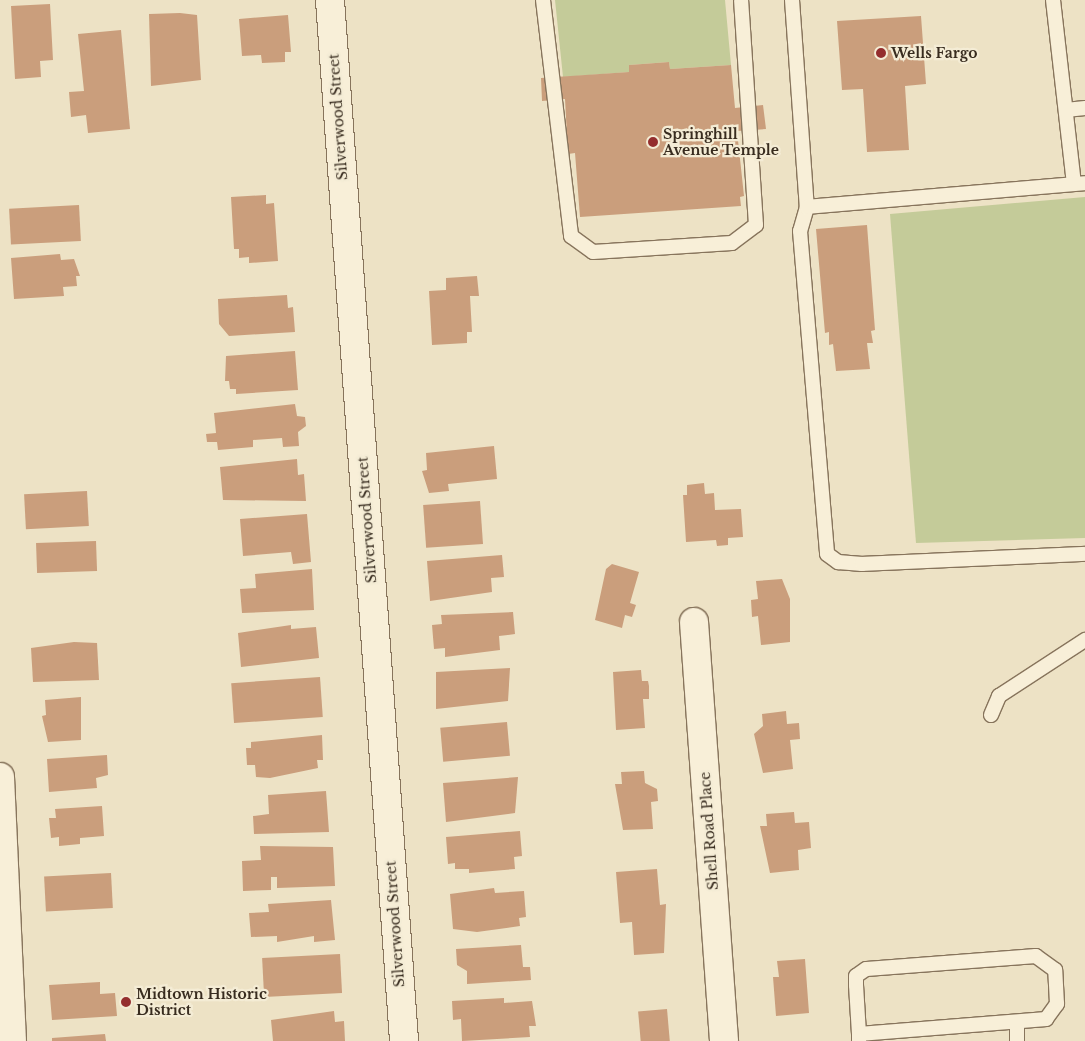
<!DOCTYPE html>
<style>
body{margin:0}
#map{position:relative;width:1085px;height:1041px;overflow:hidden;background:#ede2c5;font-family:"Libre Baskerville",serif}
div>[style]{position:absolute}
.green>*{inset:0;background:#c4cb99}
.building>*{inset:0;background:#ca9e7c;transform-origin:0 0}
.roads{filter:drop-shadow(1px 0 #87745c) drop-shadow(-1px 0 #87745c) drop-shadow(0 1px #87745c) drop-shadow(0 -1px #87745c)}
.service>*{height:14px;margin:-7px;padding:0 7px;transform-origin:7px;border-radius:7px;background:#f8efd8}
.minor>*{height:28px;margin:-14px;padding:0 14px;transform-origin:14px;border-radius:14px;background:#f8efd8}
.dots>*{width:14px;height:14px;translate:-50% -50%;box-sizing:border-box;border:2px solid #f4ecd5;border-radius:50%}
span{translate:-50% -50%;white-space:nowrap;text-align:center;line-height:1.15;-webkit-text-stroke:4.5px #f4ecd5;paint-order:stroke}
.poi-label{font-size:14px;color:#382c1f;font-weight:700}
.left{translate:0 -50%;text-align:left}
.street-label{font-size:14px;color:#382c1f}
</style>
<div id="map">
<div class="green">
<i style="clip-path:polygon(555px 0,725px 0,731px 65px,670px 69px,669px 62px,629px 65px,629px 72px,563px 77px)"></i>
<i style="clip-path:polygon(1085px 197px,1085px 538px,916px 543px,890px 214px)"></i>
</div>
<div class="building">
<i style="clip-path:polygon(50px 4px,53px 60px,40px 61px,41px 77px,15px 79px,11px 6px)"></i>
<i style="clip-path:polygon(180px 13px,197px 15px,201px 80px,151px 86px,149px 14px)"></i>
<i style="clip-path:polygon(288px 15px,291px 52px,285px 52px,285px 62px,262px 63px,261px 55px,242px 56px,239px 19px)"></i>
<i style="clip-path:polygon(921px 16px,926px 84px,905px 86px,909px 150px,867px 152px,863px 89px,842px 90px,837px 21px)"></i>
<i style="clip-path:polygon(121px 30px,130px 129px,88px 133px,86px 115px,71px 117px,69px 92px,84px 91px,78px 34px)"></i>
<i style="clip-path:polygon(669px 62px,670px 69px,731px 65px,735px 108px,763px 105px,766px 129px,737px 131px,744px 196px,740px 197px,741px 206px,580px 217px,575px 153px,568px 154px,565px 99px,542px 101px,541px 78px,629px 72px,629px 65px)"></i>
<i style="clip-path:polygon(266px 195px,266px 204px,274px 203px,278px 261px,249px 263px,249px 257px,239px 258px,239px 249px,234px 249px,231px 197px)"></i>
<i style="left:79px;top:205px;width:36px;height:70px;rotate:87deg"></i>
<i style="clip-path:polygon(867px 225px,875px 330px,871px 331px,873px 343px,867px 343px,870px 369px,836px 371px,833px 344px,829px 345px,829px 332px,825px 333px,816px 229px)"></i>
<i style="clip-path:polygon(60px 254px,61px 260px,74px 259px,80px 276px,76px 276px,77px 286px,63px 287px,64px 296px,14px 299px,11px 258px)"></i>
<i style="clip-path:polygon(477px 276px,479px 296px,470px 296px,472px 332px,467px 332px,467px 343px,432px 345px,429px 291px,446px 290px,446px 278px)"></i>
<i style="clip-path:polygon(287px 295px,288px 308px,293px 307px,295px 332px,229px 336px,219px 324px,218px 299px)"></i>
<i style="clip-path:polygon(295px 351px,298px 390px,236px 394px,236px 389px,230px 389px,229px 381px,225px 381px,226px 356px)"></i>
<i style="clip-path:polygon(295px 404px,297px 416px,305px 417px,306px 426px,298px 432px,299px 446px,283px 447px,282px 438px,253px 440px,253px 447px,218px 450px,217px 442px,207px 442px,206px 434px,216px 433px,214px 413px)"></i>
<i style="clip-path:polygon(494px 446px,497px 479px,448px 484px,449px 491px,429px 493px,422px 471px,427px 470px,426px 453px)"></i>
<i style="clip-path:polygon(297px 459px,298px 475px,304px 474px,306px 501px,223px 500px,220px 467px)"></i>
<i style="clip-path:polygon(704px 483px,705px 494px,714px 493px,715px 510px,741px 509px,743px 537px,728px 538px,728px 545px,717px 546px,716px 540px,686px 542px,683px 495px,687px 495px,687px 485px)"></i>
<i style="left:87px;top:491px;width:35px;height:63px;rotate:87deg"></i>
<i style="left:480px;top:501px;width:43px;height:57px;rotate:86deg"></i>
<i style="clip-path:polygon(307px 514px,311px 562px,293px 564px,291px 552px,243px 556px,240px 519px)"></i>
<i style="left:96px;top:541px;width:30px;height:60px;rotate:88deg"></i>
<i style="clip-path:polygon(502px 555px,504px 577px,491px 578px,492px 592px,430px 601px,427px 561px)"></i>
<i style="clip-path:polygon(612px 564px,639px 572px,630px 603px,636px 605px,632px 617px,625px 615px,622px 628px,595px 620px,606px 569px)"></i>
<i style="clip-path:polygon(312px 569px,314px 610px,242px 613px,240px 589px,256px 588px,255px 574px)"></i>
<i style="clip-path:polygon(782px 579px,790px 599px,790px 642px,761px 645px,758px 616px,752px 617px,751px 600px,758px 599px,756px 581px)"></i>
<i style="clip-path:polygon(513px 612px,515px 634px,499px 636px,500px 650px,445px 657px,445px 648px,434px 649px,432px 625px,442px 624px,441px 615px)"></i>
<i style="clip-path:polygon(291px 625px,291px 629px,316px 627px,319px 658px,241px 667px,238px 633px)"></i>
<i style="clip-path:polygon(74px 642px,97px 643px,99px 680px,33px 682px,31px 648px)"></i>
<i style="clip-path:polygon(510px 668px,508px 701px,436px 709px,436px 672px)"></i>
<i style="clip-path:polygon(641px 670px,642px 681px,648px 681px,649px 686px,649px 699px,643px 699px,645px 728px,616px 730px,613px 672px)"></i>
<i style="left:320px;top:677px;width:40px;height:89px;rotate:86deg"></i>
<i style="clip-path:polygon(81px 697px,81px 740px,48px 742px,42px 716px,46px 715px,45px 700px)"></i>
<i style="clip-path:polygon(786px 711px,787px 724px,799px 723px,800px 739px,790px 740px,793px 769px,763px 773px,754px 734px,763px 726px,762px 714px)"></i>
<i style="left:507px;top:722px;width:34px;height:67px;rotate:85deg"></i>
<i style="clip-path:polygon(322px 735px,323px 760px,317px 760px,318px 768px,270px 778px,256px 777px,255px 765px,247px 765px,246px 748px,251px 748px,251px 742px)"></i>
<i style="clip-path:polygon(107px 755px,108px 775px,96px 778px,97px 788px,49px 792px,47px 759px)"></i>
<i style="clip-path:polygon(644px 771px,645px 783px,657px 789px,658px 801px,651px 802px,653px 829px,623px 830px,615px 784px,622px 784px,621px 772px)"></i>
<i style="clip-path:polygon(518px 777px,515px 813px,446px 822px,443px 783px)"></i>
<i style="clip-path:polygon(326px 791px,329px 832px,254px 834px,253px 816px,269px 814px,268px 795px)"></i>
<i style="clip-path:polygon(102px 806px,104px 836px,80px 838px,80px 844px,59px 846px,59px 837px,51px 838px,49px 818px,56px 818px,55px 809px)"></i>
<i style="clip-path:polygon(794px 812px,795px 823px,809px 822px,811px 848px,798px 850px,799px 870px,770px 873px,760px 826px,767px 826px,766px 814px)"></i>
<i style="clip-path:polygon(520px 831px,522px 856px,514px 857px,515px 869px,469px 873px,469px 869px,455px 869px,455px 863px,448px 864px,446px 837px)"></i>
<i style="clip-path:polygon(260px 846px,333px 847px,335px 886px,277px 888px,277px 877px,271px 877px,271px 890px,243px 891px,242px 861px,261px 860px)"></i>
<i style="clip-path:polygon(657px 869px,660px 905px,666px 904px,664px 953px,634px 955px,632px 922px,620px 923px,616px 872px)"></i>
<i style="left:111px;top:873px;width:35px;height:67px;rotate:87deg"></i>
<i style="clip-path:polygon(494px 888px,495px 893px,524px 891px,526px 917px,519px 918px,520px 926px,477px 932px,453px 929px,450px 894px)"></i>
<i style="clip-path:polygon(331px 900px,335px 940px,314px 942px,314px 936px,277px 942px,277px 936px,251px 937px,249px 913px,269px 912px,268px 904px)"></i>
<i style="clip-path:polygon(521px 945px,523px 967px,530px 967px,531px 980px,467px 984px,467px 971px,457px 965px,456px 949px)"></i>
<i style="left:340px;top:954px;width:39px;height:78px;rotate:87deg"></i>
<i style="clip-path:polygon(805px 959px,809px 1013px,776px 1016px,773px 977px,779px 977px,777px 961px)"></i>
<i style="clip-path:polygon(100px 982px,100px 994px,115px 993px,117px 1016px,52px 1020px,49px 985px)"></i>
<i style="clip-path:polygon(504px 998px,504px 1003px,532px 1001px,536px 1026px,529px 1026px,530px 1037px,462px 1041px,461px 1019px,453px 1020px,452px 1001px)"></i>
<i style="left:667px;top:1009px;width:32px;height:29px;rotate:85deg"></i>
<i style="clip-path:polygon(334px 1011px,335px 1022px,344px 1021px,345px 1041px,273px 1041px,271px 1020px)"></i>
<i style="clip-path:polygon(105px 1034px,106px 1041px,52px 1041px,52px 1038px)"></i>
</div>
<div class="roads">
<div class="service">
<i style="left:543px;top:0;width:238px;rotate:83.2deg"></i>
<i style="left:571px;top:236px;width:27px;rotate:36deg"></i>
<i style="left:593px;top:252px;width:139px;rotate:-3.7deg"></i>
<i style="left:732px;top:243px;width:30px;rotate:-37deg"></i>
<i style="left:756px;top:225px;width:225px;rotate:-93.8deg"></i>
<i style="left:792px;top:0;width:208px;rotate:85.9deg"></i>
<i style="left:807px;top:207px;width:25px;rotate:106deg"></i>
<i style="left:800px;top:231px;width:324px;rotate:85.2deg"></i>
<i style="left:827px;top:554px;width:14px;rotate:36deg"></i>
<i style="left:838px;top:562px;width:24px;rotate:5deg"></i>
<i style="left:862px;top:564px;width:223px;rotate:-2.6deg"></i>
<i style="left:1053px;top:0;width:185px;rotate:83.5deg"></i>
<i style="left:1066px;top:110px;width:19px;rotate:-6deg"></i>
<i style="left:807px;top:207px;width:279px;rotate:-4.9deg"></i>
<i style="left:991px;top:715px;width:21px;rotate:-67deg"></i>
<i style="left:999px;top:696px;width:103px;rotate:-33.1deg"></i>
<i style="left:1017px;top:1024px;width:17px;rotate:90deg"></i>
<i style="left:859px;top:1034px;width:188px;rotate:-4.6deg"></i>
<i style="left:1046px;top:1019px;width:19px;rotate:-54deg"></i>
<i style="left:1057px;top:1004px;width:34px;rotate:-93deg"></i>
<i style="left:1055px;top:970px;width:24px;rotate:-144deg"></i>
<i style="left:1036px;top:956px;width:170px;rotate:175.6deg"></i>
<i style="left:866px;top:969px;width:12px;rotate:145deg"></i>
<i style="left:856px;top:976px;width:9px;rotate:90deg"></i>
<i style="left:856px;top:985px;width:49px;rotate:86.5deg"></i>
<i style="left:859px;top:1034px;width:7px;rotate:90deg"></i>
</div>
<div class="minor">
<i style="left:330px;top:0;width:1044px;rotate:85.93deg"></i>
<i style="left:694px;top:622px;width:420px;rotate:85.9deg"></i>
<i style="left:0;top:777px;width:264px;rotate:87.4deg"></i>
</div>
</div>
<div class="dots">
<i style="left:881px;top:53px;background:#942e2e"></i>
<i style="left:653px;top:142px;background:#942e2e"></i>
<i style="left:126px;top:1002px;background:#942e2e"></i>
</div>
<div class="poi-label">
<span class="left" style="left:891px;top:53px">Wells Fargo</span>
<span class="left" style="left:663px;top:142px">Springhill<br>Avenue Temple</span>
<span class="left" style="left:136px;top:1002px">Midtown Historic<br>District</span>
</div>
<div class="street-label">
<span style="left:338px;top:117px;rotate:-94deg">Silverwood Street</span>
<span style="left:367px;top:520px;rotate:-94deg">Silverwood Street</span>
<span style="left:709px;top:831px;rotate:-94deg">Shell Road Place</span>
<span style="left:395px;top:924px;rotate:-94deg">Silverwood Street</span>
</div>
</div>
